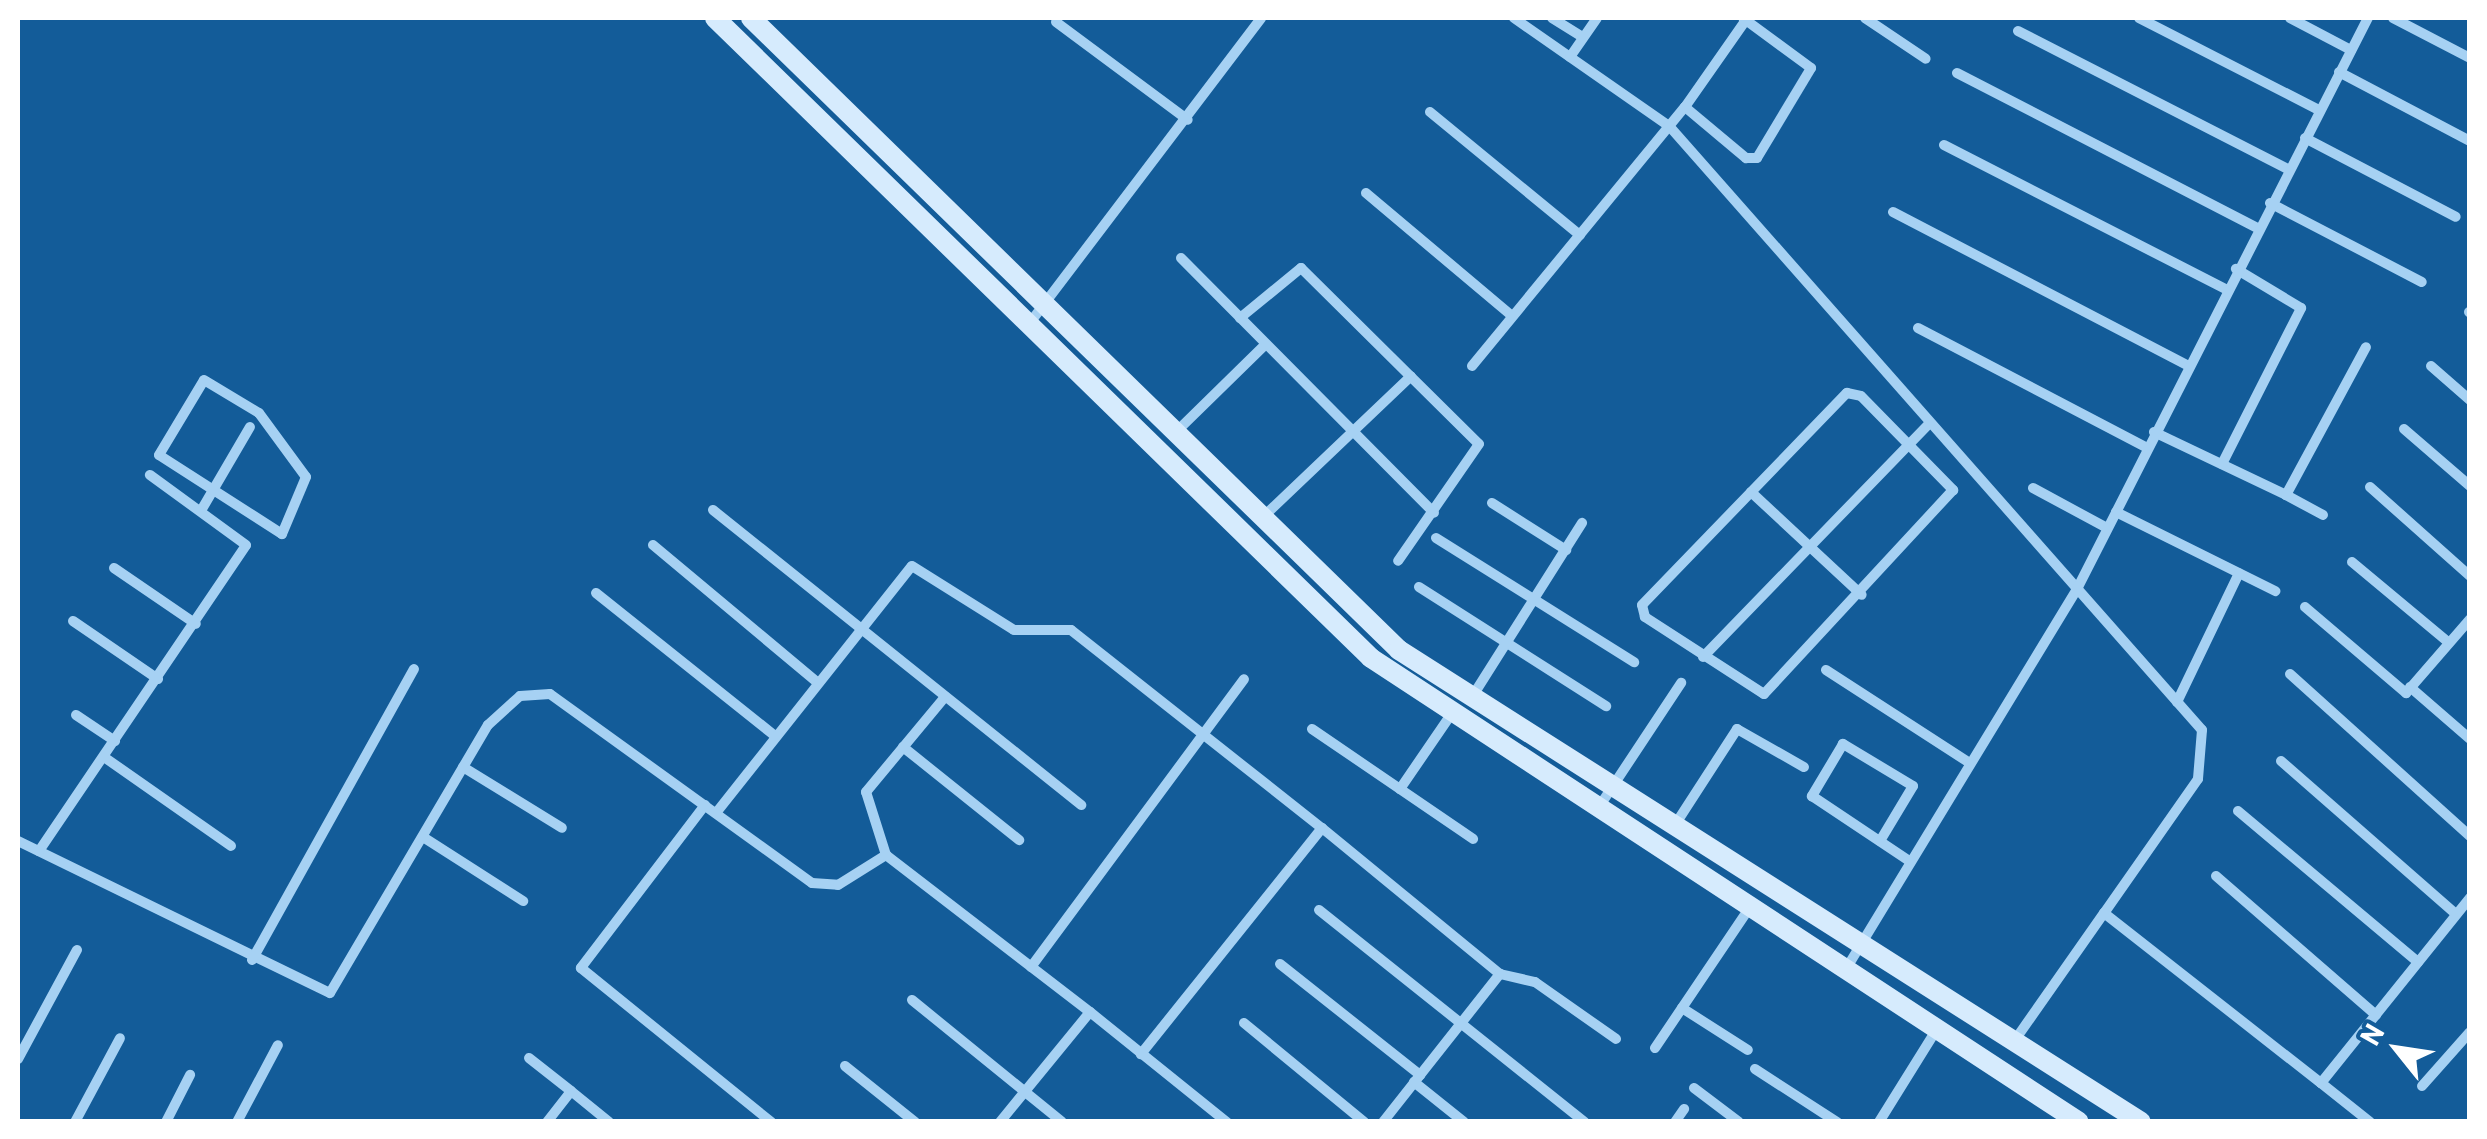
<!DOCTYPE html>
<style>
body{margin:0}
#map{position:relative;width:2487px;height:1139px;overflow:hidden;background:#135c99;font-family:Barlow,sans-serif}
div>[style]{position:absolute}
.street>*{height:10px;margin:-5px;padding:0 5px;transform-origin:5px;border-radius:5px;background:#a6d1f3}
.secondary>*{height:20px;margin:-10px;padding:0 10px;transform-origin:10px;border-radius:10px;background:#d6ebfd}
span{translate:-50% -50%;white-space:nowrap;text-align:center;line-height:1.15;-webkit-text-stroke:8px #135c99;paint-order:stroke}
.frame{position:absolute;inset:0;border:20px solid #fff;pointer-events:none}
.north{position:absolute;left:2347px;top:999px;width:100px;height:100px;-webkit-text-stroke:8px #135c99;paint-order:stroke;rotate:300deg;font-size:28px;font-weight:700;line-height:40px;text-align:center;color:#fff}
.north::after{content:'';display:block;margin:auto;width:35px;height:45px;background:#fff;clip-path:polygon(50% 0,100% 100%,50% 72%,0 100%)}
</style>
<div id="map">
<div class="street">
<i style="left:1514px;top:18px;width:190px;rotate:34.9deg"></i>
<i style="left:1670px;top:127px;width:804px;rotate:48.58deg"></i>
<i style="left:2202px;top:730px;width:49px;rotate:94.7deg"></i>
<i style="left:2198px;top:779px;width:164px;rotate:125deg"></i>
<i style="left:2104px;top:913px;width:276px;rotate:38.1deg"></i>
<i style="left:1552px;top:18px;width:36px;rotate:32deg"></i>
<i style="left:1865px;top:18px;width:73px;rotate:33.9deg"></i>
<i style="left:2139px;top:18px;width:202px;rotate:27.1deg"></i>
<i style="left:2290px;top:18px;width:69px;rotate:27.7deg"></i>
<i style="left:2393px;top:18px;width:87px;rotate:27.5deg"></i>
<i style="left:1056px;top:22px;width:164px;rotate:36.6deg"></i>
<i style="left:2018px;top:31px;width:303px;rotate:27.1deg"></i>
<i style="left:1570px;top:57px;width:47px;rotate:-55.3deg"></i>
<i style="left:2339px;top:72px;width:148px;rotate:27.8deg"></i>
<i style="left:1957px;top:73px;width:338px;rotate:27.3deg"></i>
<i style="left:1685px;top:107px;width:106px;rotate:-55deg"></i>
<i style="left:1430px;top:112px;width:194px;rotate:39.4deg"></i>
<i style="left:2305px;top:138px;width:170px;rotate:27.6deg"></i>
<i style="left:1944px;top:145px;width:317px;rotate:27.1deg"></i>
<i style="left:1366px;top:193px;width:191px;rotate:40.1deg"></i>
<i style="left:2270px;top:203px;width:171px;rotate:27.5deg"></i>
<i style="left:1893px;top:212px;width:331px;rotate:27.5deg"></i>
<i style="left:1181px;top:258px;width:359px;rotate:45.2deg"></i>
<i style="left:2469px;top:312px;width:1px;rotate:45deg"></i>
<i style="left:1240px;top:318px;width:79px;rotate:-39.3deg"></i>
<i style="left:1301px;top:268px;width:250px;rotate:44.7deg"></i>
<i style="left:1479px;top:444px;width:142px;rotate:124.7deg"></i>
<i style="left:1029px;top:324px;width:384px;rotate:-52.8deg"></i>
<i style="left:1918px;top:328px;width:257px;rotate:27.6deg"></i>
<i style="left:1472px;top:366px;width:335px;rotate:-50.6deg"></i>
<i style="left:1685px;top:107px;width:80px;rotate:39.9deg"></i>
<i style="left:1746px;top:158px;width:11px"></i>
<i style="left:1757px;top:158px;width:105px;rotate:-59deg"></i>
<i style="left:1811px;top:68px;width:84px;rotate:-143.7deg"></i>
<i style="left:2431px;top:366px;width:52px;rotate:41.1deg"></i>
<i style="left:204px;top:380px;width:64px;rotate:31deg"></i>
<i style="left:259px;top:413px;width:79px;rotate:53.7deg"></i>
<i style="left:306px;top:477px;width:62px;rotate:112.8deg"></i>
<i style="left:282px;top:534px;width:146px;rotate:-147.3deg"></i>
<i style="left:159px;top:455px;width:87px;rotate:-59deg"></i>
<i style="left:1847px;top:393px;width:14px;rotate:12deg"></i>
<i style="left:1861px;top:396px;width:132px;rotate:45.6deg"></i>
<i style="left:1953px;top:490px;width:278px;rotate:132.8deg"></i>
<i style="left:1764px;top:694px;width:142px;rotate:-147.1deg"></i>
<i style="left:1645px;top:617px;width:12px;rotate:-104deg"></i>
<i style="left:1642px;top:605px;width:295px;rotate:-46deg"></i>
<i style="left:2404px;top:429px;width:87px;rotate:40.8deg"></i>
<i style="left:2154px;top:432px;width:146px;rotate:25.5deg"></i>
<i style="left:2286px;top:495px;width:168px;rotate:-61.6deg"></i>
<i style="left:1175px;top:433px;width:127px;rotate:-44.4deg"></i>
<i style="left:2222px;top:464px;width:175px;rotate:-63.1deg"></i>
<i style="left:2301px;top:308px;width:76px;rotate:-149deg"></i>
<i style="left:2370px;top:487px;width:134px;rotate:41.7deg"></i>
<i style="left:2033px;top:488px;width:84px;rotate:28.4deg"></i>
<i style="left:1751px;top:492px;width:151px;rotate:42.9deg"></i>
<i style="left:2286px;top:495px;width:42px;rotate:28.4deg"></i>
<i style="left:1492px;top:503px;width:88px;rotate:32.4deg"></i>
<i style="left:202px;top:509px;width:95px;rotate:-59.7deg"></i>
<i style="left:713px;top:510px;width:472px;rotate:38.7deg"></i>
<i style="left:2116px;top:512px;width:178px;rotate:26.4deg"></i>
<i style="left:1263px;top:517px;width:204px;rotate:-43.6deg"></i>
<i style="left:1436px;top:538px;width:234px;rotate:32.1deg"></i>
<i style="left:653px;top:545px;width:215px;rotate:39.9deg"></i>
<i style="left:2352px;top:562px;width:125px;rotate:39.8deg"></i>
<i style="left:114px;top:568px;width:99px;rotate:34.3deg"></i>
<i style="left:1419px;top:587px;width:222px;rotate:32.5deg"></i>
<i style="left:596px;top:593px;width:229px;rotate:38.6deg"></i>
<i style="left:2305px;top:607px;width:133px;rotate:40.4deg"></i>
<i style="left:2406px;top:693px;width:98px;rotate:-49.1deg"></i>
<i style="left:73px;top:621px;width:103px;rotate:34.3deg"></i>
<i style="left:1703px;top:657px;width:325px;rotate:-45.9deg"></i>
<i style="left:1826px;top:670px;width:171px;rotate:32.9deg"></i>
<i style="left:2290px;top:674px;width:242px;rotate:42deg"></i>
<i style="left:2410px;top:687px;width:79px;rotate:40.9deg"></i>
<i style="left:1472px;top:697px;width:206px;rotate:-57.7deg"></i>
<i style="left:2177px;top:702px;width:143px;rotate:-64.3deg"></i>
<i style="left:76px;top:715px;width:47px;rotate:33.7deg"></i>
<i style="left:1312px;top:729px;width:195px;rotate:34.3deg"></i>
<i style="left:903px;top:747px;width:149px;rotate:38.7deg"></i>
<i style="left:104px;top:757px;width:155px;rotate:35deg"></i>
<i style="left:2281px;top:761px;width:232px;rotate:41.2deg"></i>
<i style="left:463px;top:767px;width:116px;rotate:31.6deg"></i>
<i style="left:1400px;top:789px;width:92px;rotate:-55.6deg"></i>
<i style="left:705px;top:805px;width:205px;rotate:127.3deg"></i>
<i style="left:581px;top:968px;width:245px;rotate:39deg"></i>
<i style="left:1599px;top:807px;width:149px;rotate:-56.5deg"></i>
<i style="left:2238px;top:811px;width:235px;rotate:40deg"></i>
<i style="left:716px;top:813px;width:315px;rotate:-51.6deg"></i>
<i style="left:912px;top:566px;width:120px;rotate:32.1deg"></i>
<i style="left:1014px;top:630px;width:57px"></i>
<i style="left:1071px;top:630px;width:320px;rotate:38.3deg"></i>
<i style="left:1322px;top:828px;width:290px;rotate:128.7deg"></i>
<i style="left:1322px;top:828px;width:230px;rotate:39.4deg"></i>
<i style="left:1500px;top:974px;width:36px;rotate:13deg"></i>
<i style="left:1535px;top:982px;width:99px;rotate:35.1deg"></i>
<i style="left:1673px;top:828px;width:118px;rotate:-57.1deg"></i>
<i style="left:1737px;top:729px;width:77px;rotate:29.6deg"></i>
<i style="left:423px;top:837px;width:119px;rotate:32.6deg"></i>
<i style="left:18px;top:841px;width:347px;rotate:26deg"></i>
<i style="left:330px;top:993px;width:311px;rotate:-59.5deg"></i>
<i style="left:488px;top:725px;width:43px;rotate:-42.2deg"></i>
<i style="left:520px;top:696px;width:30px;rotate:-4deg"></i>
<i style="left:550px;top:694px;width:323px;rotate:35.8deg"></i>
<i style="left:812px;top:883px;width:26px;rotate:4deg"></i>
<i style="left:838px;top:885px;width:57px;rotate:-32deg"></i>
<i style="left:886px;top:855px;width:257px;rotate:37.6deg"></i>
<i style="left:1090px;top:1012px;width:142px;rotate:129.3deg"></i>
<i style="left:1880px;top:841px;width:64px;rotate:-59deg"></i>
<i style="left:1913px;top:786px;width:82px;rotate:-149deg"></i>
<i style="left:1843px;top:744px;width:61px;rotate:120.8deg"></i>
<i style="left:1812px;top:796px;width:115px;rotate:33.7deg"></i>
<i style="left:39px;top:851px;width:369px;rotate:-55.9deg"></i>
<i style="left:246px;top:545px;width:119px;rotate:-143.9deg"></i>
<i style="left:886px;top:855px;width:66px;rotate:-107.6deg"></i>
<i style="left:866px;top:792px;width:124px;rotate:-50.3deg"></i>
<i style="left:2216px;top:876px;width:212px;rotate:41deg"></i>
<i style="left:1319px;top:910px;width:340px;rotate:38.6deg"></i>
<i style="left:252px;top:960px;width:333px;rotate:-60.9deg"></i>
<i style="left:1280px;top:964px;width:179px;rotate:38.4deg"></i>
<i style="left:1031px;top:967px;width:358px;rotate:-53.5deg"></i>
<i style="left:1846px;top:969px;width:442px;rotate:-58.7deg"></i>
<i style="left:2076px;top:591px;width:643px;rotate:-63deg"></i>
<i style="left:912px;top:1000px;width:193px;rotate:39.1deg"></i>
<i style="left:1682px;top:1008px;width:78px;rotate:32.5deg"></i>
<i style="left:1090px;top:1012px;width:176px;rotate:38.8deg"></i>
<i style="left:1244px;top:1023px;width:156px;rotate:39.5deg"></i>
<i style="left:2015px;top:1040px;width:155px;rotate:-55deg"></i>
<i style="left:1655px;top:1048px;width:170px;rotate:-56deg"></i>
<i style="left:529px;top:1058px;width:53px;rotate:38.2deg"></i>
<i style="left:18px;top:1059px;width:124px;rotate:-61.6deg"></i>
<i style="left:845px;top:1066px;width:90px;rotate:38.7deg"></i>
<i style="left:1755px;top:1069px;width:98px;rotate:32.9deg"></i>
<i style="left:1414px;top:1082px;width:64px;rotate:38.7deg"></i>
<i style="left:2422px;top:1086px;width:72px;rotate:-48.4deg"></i>
<i style="left:1694px;top:1088px;width:56px;rotate:37.1deg"></i>
<i style="left:75px;top:1122px;width:95px;rotate:-61.8deg"></i>
<i style="left:166px;top:1122px;width:53px;rotate:-62.9deg"></i>
<i style="left:237px;top:1122px;width:87px;rotate:-62deg"></i>
<i style="left:547px;top:1122px;width:39px;rotate:-52deg"></i>
<i style="left:571px;top:1091px;width:49px;rotate:39.2deg"></i>
<i style="left:1383px;top:1122px;width:189px;rotate:-51.7deg"></i>
<i style="left:1675px;top:1122px;width:16px;rotate:-55deg"></i>
<i style="left:1879px;top:1122px;width:110px;rotate:-58.1deg"></i>
<i style="left:2370px;top:1122px;width:63px;rotate:-141.5deg"></i>
<i style="left:2321px;top:1083px;width:238px;rotate:-51.2deg"></i>
</div>
<div class="secondary">
<i style="left:715px;top:18px;width:916px;rotate:44.29deg"></i>
<i style="left:1371px;top:658px;width:846px;rotate:33.24deg"></i>
<i style="left:751px;top:18px;width:905px;rotate:44.28deg"></i>
<i style="left:1399px;top:650px;width:879px;rotate:32.46deg"></i>
</div>
<div class="frame"></div>
<div class="north">N</div>
</div>
